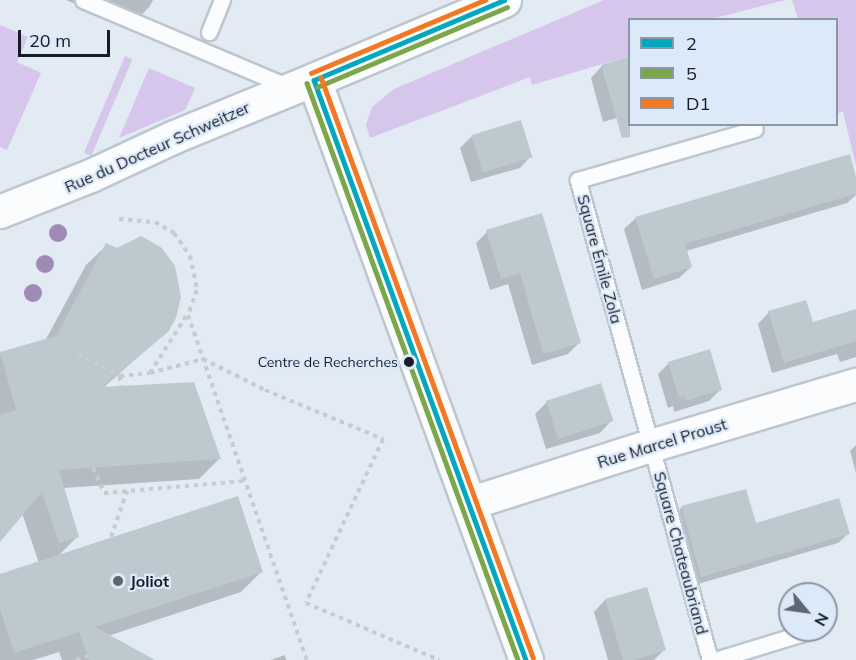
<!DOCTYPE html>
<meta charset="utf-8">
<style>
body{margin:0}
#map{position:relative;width:856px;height:660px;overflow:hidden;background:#e2eaf3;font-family:Mulish,sans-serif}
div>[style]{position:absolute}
.green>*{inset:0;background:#d6c6eb;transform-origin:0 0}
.shadow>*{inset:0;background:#0003}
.building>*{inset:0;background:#bec8cf;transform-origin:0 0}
.path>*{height:4px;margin-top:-2px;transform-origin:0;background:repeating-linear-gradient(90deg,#c8cbcf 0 4.5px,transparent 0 9px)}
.roads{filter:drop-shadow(2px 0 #bec6cf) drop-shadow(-2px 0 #bec6cf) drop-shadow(0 2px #bec6cf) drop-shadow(0 -2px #bec6cf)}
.service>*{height:15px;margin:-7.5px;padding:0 7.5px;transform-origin:7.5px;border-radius:7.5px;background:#fbfcfd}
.minor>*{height:32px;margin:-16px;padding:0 16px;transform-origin:16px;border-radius:16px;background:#fbfcfd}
.tertiary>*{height:33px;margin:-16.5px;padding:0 16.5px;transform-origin:16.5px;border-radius:16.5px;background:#fbfcfd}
.bus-1>*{height:4.5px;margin:-2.25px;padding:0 2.25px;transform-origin:2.25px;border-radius:2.25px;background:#03a8be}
.bus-2>*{height:4.5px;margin:-2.25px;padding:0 2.25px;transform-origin:2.25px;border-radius:2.25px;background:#7ca749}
.bus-3>*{height:4.5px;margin:-2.25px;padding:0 2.25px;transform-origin:2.25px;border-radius:2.25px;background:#f37824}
.trees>*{width:18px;height:18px;margin:-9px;border-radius:50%;background:#9f8bb5}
.dots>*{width:16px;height:16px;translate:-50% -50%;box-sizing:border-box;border:3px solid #dce9f9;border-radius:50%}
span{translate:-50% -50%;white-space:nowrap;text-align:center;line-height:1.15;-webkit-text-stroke:4.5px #dce9f9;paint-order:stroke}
.bus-label{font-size:14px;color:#151e27}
.right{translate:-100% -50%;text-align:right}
.street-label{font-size:16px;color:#151e27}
.poi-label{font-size:16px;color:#151e27;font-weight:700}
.left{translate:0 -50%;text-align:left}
.legend{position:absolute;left:628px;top:18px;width:210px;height:108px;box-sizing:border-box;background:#dce9f9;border:2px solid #8c98a5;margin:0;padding:8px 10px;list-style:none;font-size:18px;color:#151e27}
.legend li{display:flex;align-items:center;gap:12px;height:30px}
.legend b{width:30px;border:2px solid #8c98a5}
.north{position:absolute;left:778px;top:582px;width:60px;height:60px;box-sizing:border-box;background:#dce9f9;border:2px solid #8c98a5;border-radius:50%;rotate:119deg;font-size:16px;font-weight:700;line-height:24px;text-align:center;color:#151e27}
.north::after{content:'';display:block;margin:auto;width:21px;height:27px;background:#5d656e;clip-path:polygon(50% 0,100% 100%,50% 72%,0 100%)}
.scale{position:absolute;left:18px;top:30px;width:92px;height:27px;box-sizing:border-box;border:3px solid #151e27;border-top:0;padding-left:8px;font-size:18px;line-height:21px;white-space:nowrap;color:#151e27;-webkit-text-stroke:4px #dce9f9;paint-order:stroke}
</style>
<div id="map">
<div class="green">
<i style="clip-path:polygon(604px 0,786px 0,711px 19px,630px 20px,629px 56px,532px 85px,530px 77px,370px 138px,366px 125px,372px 107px,394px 89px)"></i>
<i style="clip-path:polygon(792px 0,856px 0,856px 166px,843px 112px,837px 113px,836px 20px,798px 19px)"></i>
<i style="clip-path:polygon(0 25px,28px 37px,17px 62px,41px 73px,7px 150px,0 147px)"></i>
<i style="left:125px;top:56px;width:8px;height:105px;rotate:23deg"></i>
<i style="clip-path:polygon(149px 68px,195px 88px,185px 110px,119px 138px)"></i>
</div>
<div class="shadow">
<i style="clip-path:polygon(66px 0,153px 0,150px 6px,130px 27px)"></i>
<i style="clip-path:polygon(602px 66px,630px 114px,603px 122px,591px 78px)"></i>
<i style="clip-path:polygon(471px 137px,530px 157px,520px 168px,471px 182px,460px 148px)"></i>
<i style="clip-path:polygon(856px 183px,856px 195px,847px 203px,686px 251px,691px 267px,679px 278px,642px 290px,624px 229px,636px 218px)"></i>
<i style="clip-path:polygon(487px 232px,579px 343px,568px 354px,532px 365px,508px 284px,490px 290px,476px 243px)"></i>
<i style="clip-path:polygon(107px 245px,167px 331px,102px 389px,219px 459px,199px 479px,63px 488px,77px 537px,57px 557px,261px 572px,241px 592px,108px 636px,152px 660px,62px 660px,59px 652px,33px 660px,0 660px,0 576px,39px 563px,22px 513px,0 540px,0 354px,45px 341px,86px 265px)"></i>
<i style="clip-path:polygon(856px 311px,856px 357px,840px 362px,837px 354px,772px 373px,758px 324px,769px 312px,812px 324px)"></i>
<i style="clip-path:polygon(669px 363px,720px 390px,709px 401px,674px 412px,673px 406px,668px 408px,658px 374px)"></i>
<i style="clip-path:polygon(547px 402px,611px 421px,600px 433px,546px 449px,535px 414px)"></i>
<i style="clip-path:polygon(856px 445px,856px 473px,850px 451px)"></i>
<i style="clip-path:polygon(682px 507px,755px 525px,849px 533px,838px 543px,691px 586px,671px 518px)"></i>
<i style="clip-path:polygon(646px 589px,664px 650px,654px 660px,608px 660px,594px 612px,605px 600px)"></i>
<i style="clip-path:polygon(285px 655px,286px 660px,271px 660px)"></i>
</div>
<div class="building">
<i style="clip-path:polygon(630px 56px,630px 137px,622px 138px,601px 65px)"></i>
<i style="left:521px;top:120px;width:39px;height:52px;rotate:73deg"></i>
<i style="clip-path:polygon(850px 154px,856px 177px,856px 194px,685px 244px,692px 267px,654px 279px,635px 217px)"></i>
<i style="clip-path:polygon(542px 213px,581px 343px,543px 354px,520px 273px,501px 279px,486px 230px)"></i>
<i style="clip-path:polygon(141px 236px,162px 248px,175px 266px,181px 297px,176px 318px,168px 332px,102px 387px,194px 382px,221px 459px,59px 470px,79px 537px,59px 543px,42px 492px,0 542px,0 415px,16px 410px,0 352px,56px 336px,106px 243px,117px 248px)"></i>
<i style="clip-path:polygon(806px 300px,813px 322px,856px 309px,856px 341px,784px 363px,768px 311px)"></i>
<i style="clip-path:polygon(710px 349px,722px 390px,685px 401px,684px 396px,679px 398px,668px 362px)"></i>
<i style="left:601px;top:383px;width:40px;height:58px;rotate:72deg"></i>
<i style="clip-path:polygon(746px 489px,756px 523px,839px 498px,850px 534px,701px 577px,681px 506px)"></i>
<i style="clip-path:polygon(238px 496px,263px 572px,95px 627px,155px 660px,89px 660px,79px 632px,14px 653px,0 609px,0 574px)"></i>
<i style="clip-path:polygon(647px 587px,666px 650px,635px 660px,623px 660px,605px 599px)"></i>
</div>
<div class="path">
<i style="left:119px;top:219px;width:36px;rotate:5deg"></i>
<i style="left:155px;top:222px;width:22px;rotate:30deg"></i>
<i style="left:174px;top:233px;width:28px;rotate:55deg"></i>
<i style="left:190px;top:256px;width:35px;rotate:78deg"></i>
<i style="left:197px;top:290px;width:27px;rotate:110deg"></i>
<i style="left:188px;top:315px;width:365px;rotate:71deg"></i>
<i style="left:78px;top:354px;width:47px;rotate:27.6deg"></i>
<i style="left:120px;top:376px;width:30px;rotate:-6deg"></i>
<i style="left:150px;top:373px;width:69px;rotate:-57.5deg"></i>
<i style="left:150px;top:373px;width:55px;rotate:-14.8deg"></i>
<i style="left:203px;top:359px;width:69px;rotate:26.6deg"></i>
<i style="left:265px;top:390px;width:128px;rotate:22.6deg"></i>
<i style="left:383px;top:439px;width:181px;rotate:115.2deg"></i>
<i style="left:306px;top:603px;width:145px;rotate:23.2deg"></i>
<i style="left:120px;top:376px;width:11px;rotate:85deg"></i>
<i style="left:93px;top:468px;width:27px;rotate:66deg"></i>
<i style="left:104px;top:493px;width:142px;rotate:-4.9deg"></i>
<i style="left:111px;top:537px;width:49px;rotate:-70.8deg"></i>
<i style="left:76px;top:660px;width:13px;rotate:-18deg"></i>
</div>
<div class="roads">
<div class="service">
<i style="left:83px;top:0;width:226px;rotate:22.9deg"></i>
<i style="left:209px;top:32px;width:35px;rotate:-68deg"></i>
<i style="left:710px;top:660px;width:498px;rotate:-105.4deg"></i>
<i style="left:578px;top:180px;width:184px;rotate:-16.1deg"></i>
<i style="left:715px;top:660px;width:102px;rotate:-17deg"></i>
</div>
<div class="minor">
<i style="left:0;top:212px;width:98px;rotate:-21.6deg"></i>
<i style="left:91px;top:176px;width:93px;rotate:-24.9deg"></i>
<i style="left:175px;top:137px;width:150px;rotate:-22.3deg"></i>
<i style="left:469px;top:504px;width:191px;rotate:-17.7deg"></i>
<i style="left:651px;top:446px;width:214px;rotate:-16.6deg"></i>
</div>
<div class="tertiary">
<i style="left:504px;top:0;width:206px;rotate:157.2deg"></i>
<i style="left:314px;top:80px;width:618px;rotate:69.92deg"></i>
</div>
</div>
<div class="bus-1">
<i style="left:314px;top:80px;width:618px;rotate:69.92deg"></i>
<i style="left:314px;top:80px;width:206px;rotate:-22.8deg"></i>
</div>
<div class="bus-2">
<i style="left:307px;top:83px;width:614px;rotate:69.91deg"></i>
<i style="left:317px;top:87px;width:206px;rotate:-22.8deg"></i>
</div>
<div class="bus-3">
<i style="left:311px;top:73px;width:189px;rotate:-22.8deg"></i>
<i style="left:321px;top:77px;width:618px;rotate:69.92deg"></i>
</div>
<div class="trees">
<i style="left:58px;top:233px"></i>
<i style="left:45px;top:264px"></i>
<i style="left:33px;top:293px"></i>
</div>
<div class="dots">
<i style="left:409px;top:362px;background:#151e27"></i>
<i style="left:118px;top:581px;background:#5d656e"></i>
</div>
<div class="bus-label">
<span class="right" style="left:398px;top:362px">Centre de Recherches</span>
</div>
<div class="street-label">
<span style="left:157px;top:147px;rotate:-24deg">Rue du Docteur Schweitzer</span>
<span style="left:600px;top:259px;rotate:75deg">Square Émile Zola</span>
<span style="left:662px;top:443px;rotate:-17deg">Rue Marcel Proust</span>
<span style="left:681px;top:553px;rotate:75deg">Square Chateaubriand</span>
</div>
<div class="poi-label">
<span class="left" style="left:130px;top:581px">Joliot</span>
</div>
<ul class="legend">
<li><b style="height:8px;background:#03a8be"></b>2</li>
<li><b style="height:8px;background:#7ca749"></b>5</li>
<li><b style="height:8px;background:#f37824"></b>D1</li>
</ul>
<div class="north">N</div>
<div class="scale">20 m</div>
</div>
